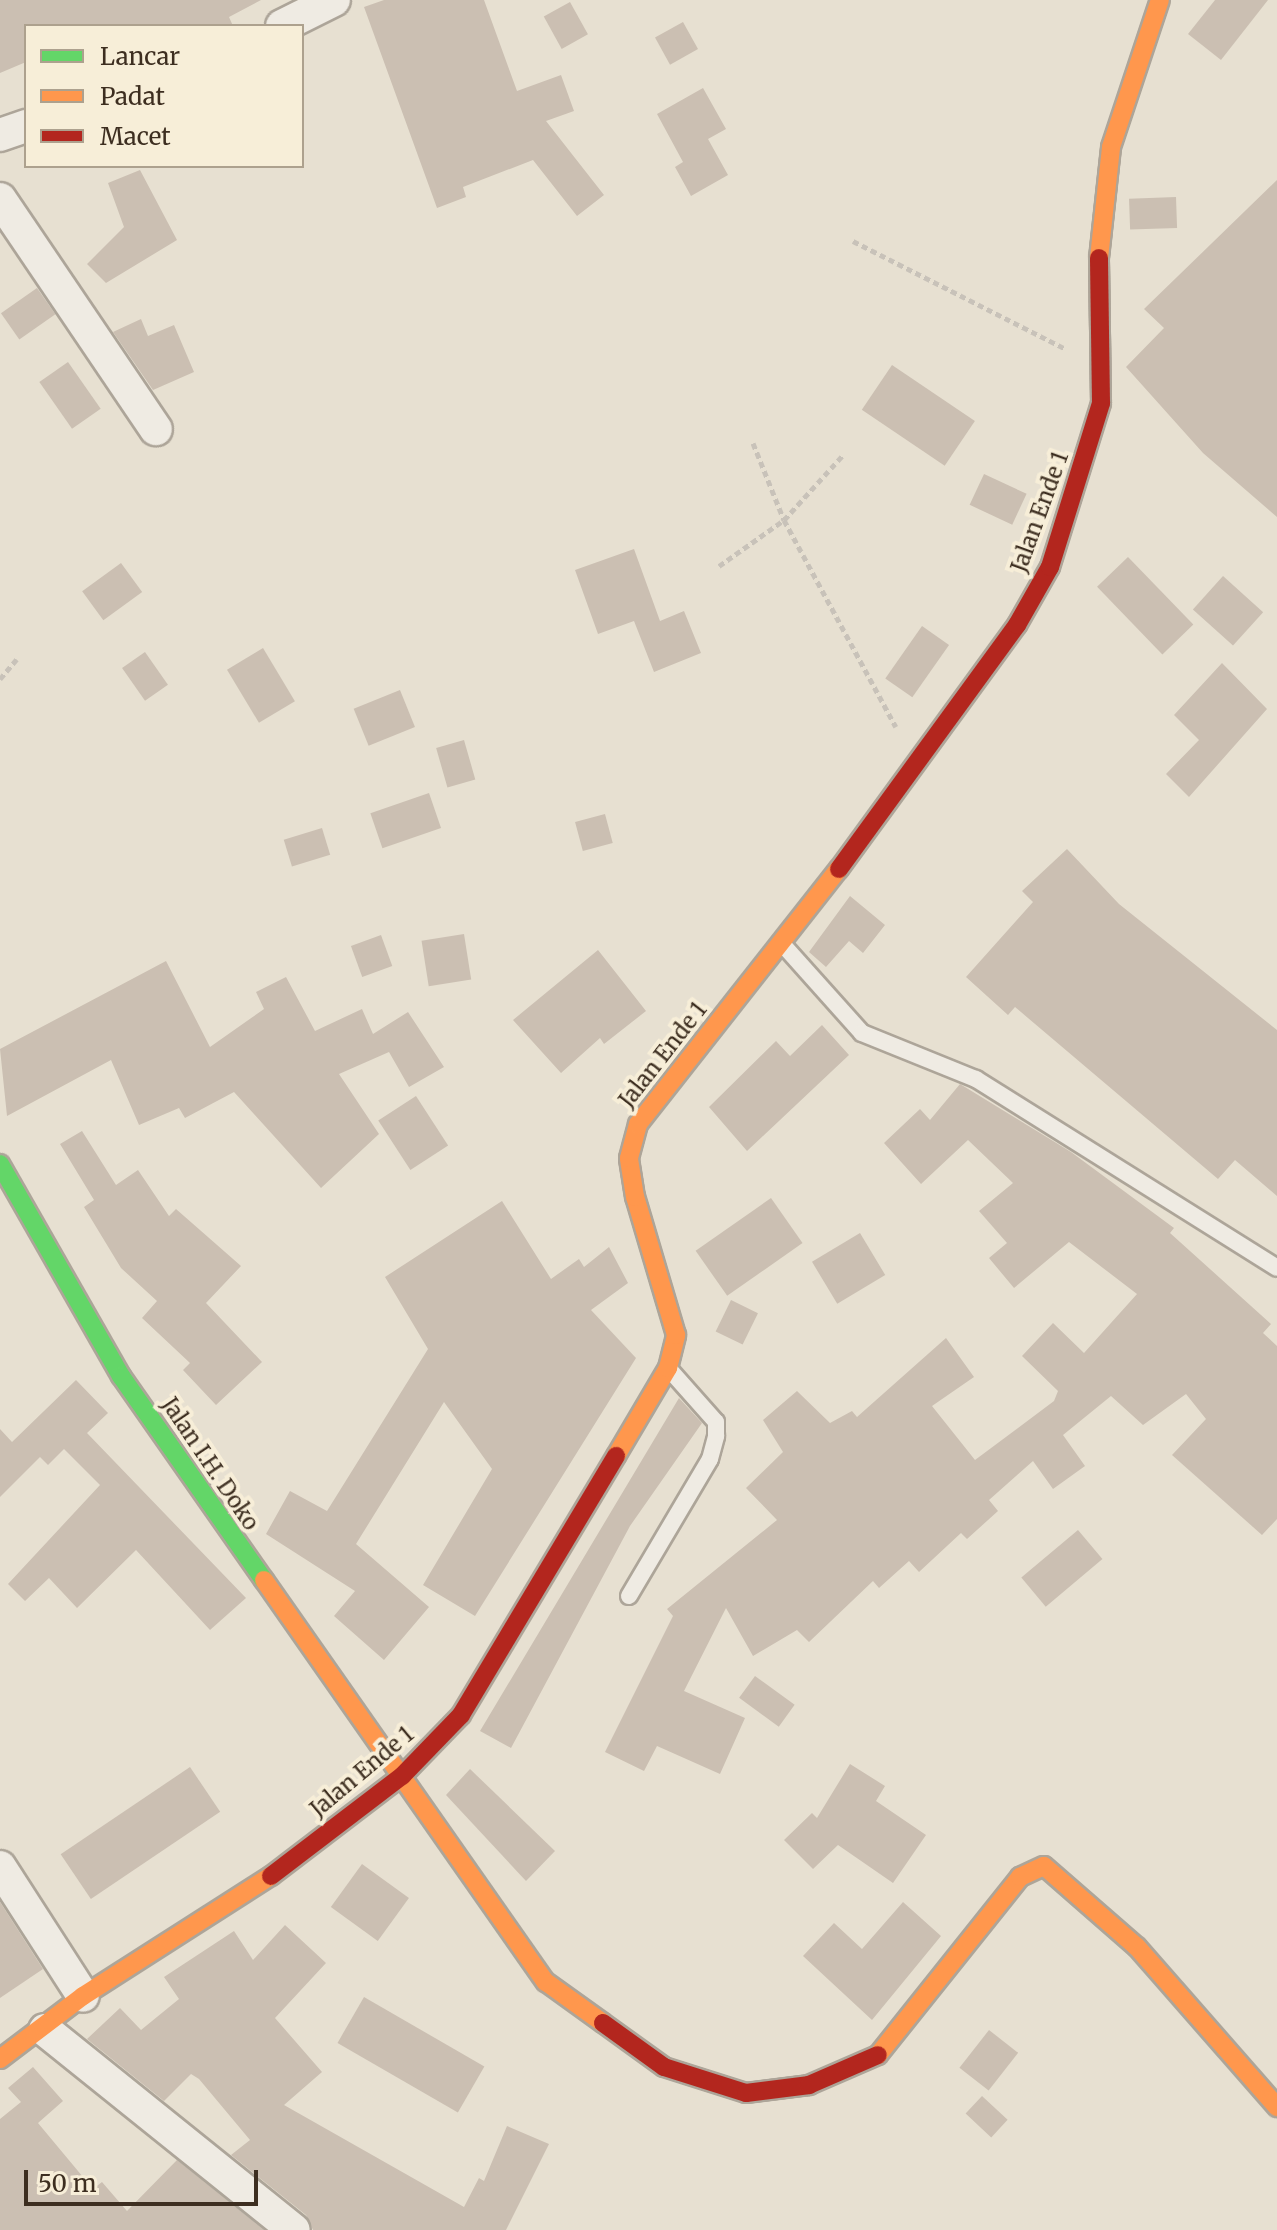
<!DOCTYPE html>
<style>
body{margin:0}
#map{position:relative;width:1277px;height:2230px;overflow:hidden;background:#e7e0d1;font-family:Merriweather,serif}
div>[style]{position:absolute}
.building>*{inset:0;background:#cbbfb2;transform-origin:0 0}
.path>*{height:5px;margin-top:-2.5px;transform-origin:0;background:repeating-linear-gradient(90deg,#c8c2b9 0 6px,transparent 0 10px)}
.roads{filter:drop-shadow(2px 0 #ada599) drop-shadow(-2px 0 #ada599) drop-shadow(0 2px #ada599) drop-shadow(0 -2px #ada599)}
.lane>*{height:16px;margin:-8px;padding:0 8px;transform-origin:8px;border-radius:8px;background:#efebe3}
.street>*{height:32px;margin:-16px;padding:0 16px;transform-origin:16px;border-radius:16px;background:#efebe3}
.fast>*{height:18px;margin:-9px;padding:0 9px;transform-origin:9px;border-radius:9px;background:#63d668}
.slow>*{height:18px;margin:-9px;padding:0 9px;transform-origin:9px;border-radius:9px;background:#ff974d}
.jam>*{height:18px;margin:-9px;padding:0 9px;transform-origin:9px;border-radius:9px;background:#b3261e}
span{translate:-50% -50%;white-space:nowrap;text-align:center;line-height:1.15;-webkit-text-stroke:8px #f7eed8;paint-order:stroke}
.street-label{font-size:22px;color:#3d2e20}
.legend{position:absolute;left:24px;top:24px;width:280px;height:144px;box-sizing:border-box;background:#f7eed8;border:2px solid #ada18e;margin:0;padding:10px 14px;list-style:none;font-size:24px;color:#3d2e20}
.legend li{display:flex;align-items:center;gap:16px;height:40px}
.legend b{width:40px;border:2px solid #ada18e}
.scale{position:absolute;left:24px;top:2170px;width:234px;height:36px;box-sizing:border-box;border:4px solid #3d2e20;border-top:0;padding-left:10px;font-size:24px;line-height:28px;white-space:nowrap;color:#3d2e20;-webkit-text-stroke:6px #f7eed8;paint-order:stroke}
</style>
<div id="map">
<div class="building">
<i style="clip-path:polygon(0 0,261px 0,229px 17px,233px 26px,26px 26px,26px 62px,0 73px)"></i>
<i style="clip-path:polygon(384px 0,484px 0,517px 91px,561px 75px,574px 111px,546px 121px,604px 195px,577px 216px,533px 160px,463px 187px,466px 197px,437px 208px,364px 7px)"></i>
<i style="clip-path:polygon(1215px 0,1268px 0,1221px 60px,1188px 34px)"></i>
<i style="left:570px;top:2px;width:37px;height:30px;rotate:61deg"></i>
<i style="left:683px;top:22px;width:31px;height:32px;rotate:61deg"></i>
<i style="clip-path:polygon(703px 88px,726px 129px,708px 139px,728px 175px,691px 196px,675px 167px,683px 162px,657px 114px)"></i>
<i style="clip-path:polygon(140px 170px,177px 240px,106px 283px,87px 264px,124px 227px,108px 183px)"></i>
<i style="clip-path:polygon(1277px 180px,1277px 517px,1203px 453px,1126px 367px,1164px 328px,1144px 309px)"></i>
<i style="left:1176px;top:197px;width:31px;height:47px;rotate:88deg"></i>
<i style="left:37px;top:288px;width:32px;height:44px;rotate:55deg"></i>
<i style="clip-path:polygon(141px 319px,148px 336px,174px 325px,194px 372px,153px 390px,113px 332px)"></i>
<i style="left:68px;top:362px;width:57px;height:35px;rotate:55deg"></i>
<i style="left:892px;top:365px;width:100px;height:54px;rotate:34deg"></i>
<i style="left:984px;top:474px;width:47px;height:34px;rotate:25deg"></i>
<i style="clip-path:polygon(634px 549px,660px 621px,684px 611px,701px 653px,654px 672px,634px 621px,598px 634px,575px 570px)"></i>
<i style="left:1128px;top:557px;width:94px;height:43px;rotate:46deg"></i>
<i style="left:121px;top:563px;width:36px;height:48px;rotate:54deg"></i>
<i style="left:1223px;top:576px;width:54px;height:45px;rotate:42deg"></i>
<i style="left:922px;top:626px;width:33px;height:64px;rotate:35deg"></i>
<i style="left:263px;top:648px;width:62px;height:42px;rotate:59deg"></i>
<i style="left:145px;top:652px;width:40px;height:28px;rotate:55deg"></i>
<i style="clip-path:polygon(1222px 663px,1267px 709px,1189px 797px,1166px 774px,1199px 740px,1174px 715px)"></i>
<i style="left:400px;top:690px;width:40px;height:50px;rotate:68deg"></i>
<i style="left:464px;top:740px;width:41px;height:29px;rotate:74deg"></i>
<i style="left:429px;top:793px;width:37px;height:62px;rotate:71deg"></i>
<i style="left:605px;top:814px;width:30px;height:31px;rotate:75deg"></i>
<i style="left:322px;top:828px;width:28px;height:40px;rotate:73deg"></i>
<i style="clip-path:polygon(1067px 849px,1119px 904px,1277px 1030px,1277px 1196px,1235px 1160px,1218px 1179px,1015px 1007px,1008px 1015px,966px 977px,1033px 902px,1022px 891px)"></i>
<i style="clip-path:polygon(850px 896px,885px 925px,863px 953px,849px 941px,826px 967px,809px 952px)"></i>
<i style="left:464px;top:934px;width:46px;height:43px;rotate:81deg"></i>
<i style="left:381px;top:935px;width:33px;height:32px;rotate:70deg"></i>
<i style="clip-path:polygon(598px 950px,646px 1011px,604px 1044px,600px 1038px,561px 1073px,513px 1020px)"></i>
<i style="clip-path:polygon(166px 961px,210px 1047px,264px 1009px,256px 992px,286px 977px,315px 1031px,362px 1009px,373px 1034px,408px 1012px,444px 1067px,409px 1087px,389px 1052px,339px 1074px,379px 1134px,321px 1188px,234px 1092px,185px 1118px,179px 1108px,139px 1125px,111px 1060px,7px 1116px,0 1049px)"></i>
<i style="clip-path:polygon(822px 1025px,849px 1055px,747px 1151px,709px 1107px,776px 1041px,790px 1056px)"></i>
<i style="clip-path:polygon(960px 1084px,1071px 1152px,1174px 1228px,1170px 1233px,1271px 1324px,1263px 1333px,1277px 1346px,1277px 1519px,1262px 1535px,1172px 1455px,1206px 1419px,1186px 1394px,1143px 1425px,1111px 1396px,1063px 1435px,1085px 1466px,1053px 1489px,1033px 1461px,989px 1500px,998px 1511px,967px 1539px,961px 1533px,919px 1572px,909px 1561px,879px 1588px,873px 1581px,809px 1642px,797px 1630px,753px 1656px,726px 1608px,684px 1691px,745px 1718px,720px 1774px,657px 1746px,644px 1771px,605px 1752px,673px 1616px,667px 1609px,777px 1520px,746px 1488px,783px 1452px,763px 1420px,797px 1391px,830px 1423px,852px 1411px,857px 1417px,946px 1338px,974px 1377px,932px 1406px,975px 1460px,1054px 1401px,1058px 1391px,1022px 1356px,1053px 1323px,1084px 1353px,1137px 1294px,1069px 1242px,1014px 1288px,989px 1258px,1007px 1243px,979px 1211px,1013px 1183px,968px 1140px,921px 1184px,884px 1143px,920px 1109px,930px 1120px)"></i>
<i style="left:416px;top:1096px;width:59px;height:45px;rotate:57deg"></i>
<i style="clip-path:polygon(82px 1131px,116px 1185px,138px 1170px,169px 1216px,176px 1209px,241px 1266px,206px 1303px,262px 1362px,216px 1405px,183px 1370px,190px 1363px,142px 1318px,157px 1301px,121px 1268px,84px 1207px,94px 1200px,60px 1144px)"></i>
<i style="left:771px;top:1198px;width:55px;height:92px;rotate:55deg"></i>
<i style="clip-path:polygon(502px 1201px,551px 1279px,579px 1259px,584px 1267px,609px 1247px,628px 1283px,591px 1310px,636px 1358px,475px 1616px,423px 1585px,492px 1469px,444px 1402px,356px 1544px,429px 1607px,384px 1660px,334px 1616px,355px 1591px,266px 1534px,290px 1491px,327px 1511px,428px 1349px,385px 1277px)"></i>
<i style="left:860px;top:1233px;width:49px;height:56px;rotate:59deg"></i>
<i style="left:731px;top:1300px;width:30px;height:35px;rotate:26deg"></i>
<i style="clip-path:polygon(76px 1380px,108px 1413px,87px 1433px,246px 1598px,210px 1630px,136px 1550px,77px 1608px,49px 1578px,25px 1601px,8px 1584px,100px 1485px,64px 1449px,48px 1465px,40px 1457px,0 1497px,0 1429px,12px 1442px)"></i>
<i style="clip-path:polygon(679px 1398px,702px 1423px,630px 1526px,511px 1748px,480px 1731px)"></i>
<i style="left:1078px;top:1530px;width:38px;height:74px;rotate:50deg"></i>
<i style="left:755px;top:1676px;width:49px;height:27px;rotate:36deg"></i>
<i style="clip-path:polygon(850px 1764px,885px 1786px,876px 1801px,926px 1835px,893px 1883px,838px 1845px,813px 1869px,784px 1840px,812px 1813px,817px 1818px)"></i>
<i style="left:190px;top:1767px;width:54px;height:156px;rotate:56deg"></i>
<i style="clip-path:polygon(470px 1769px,555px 1851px,526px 1881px,446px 1795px)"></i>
<i style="left:362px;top:1864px;width:58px;height:53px;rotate:36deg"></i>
<i style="clip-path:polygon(0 1902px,43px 1969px,0 1998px)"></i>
<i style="clip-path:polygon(903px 1902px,941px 1936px,872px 2020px,803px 1956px,834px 1923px,862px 1949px)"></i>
<i style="clip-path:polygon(285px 1925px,326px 1963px,275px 2018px,322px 2072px,284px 2105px,464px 2207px,479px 2178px,484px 2181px,507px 2126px,549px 2144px,506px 2230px,313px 2230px,306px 2215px,231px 2155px,250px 2140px,199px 2079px,191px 2074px,164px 2101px,87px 2039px,120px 2008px,141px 2030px,179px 1999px,164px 1977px,234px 1931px,253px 1960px)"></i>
<i style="left:364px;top:1997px;width:139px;height:53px;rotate:30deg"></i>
<i style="left:989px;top:2030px;width:37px;height:48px;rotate:38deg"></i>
<i style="clip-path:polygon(33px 2067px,63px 2101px,38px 2123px,93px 2189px,102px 2182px,127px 2211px,177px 2160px,264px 2230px,0 2230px,0 2119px,21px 2102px,8px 2088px)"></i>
<i style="left:982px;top:2096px;width:35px;height:24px;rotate:43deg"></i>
</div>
<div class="path">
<i style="left:853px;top:241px;width:239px;rotate:26.9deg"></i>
<i style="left:753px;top:443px;width:83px;rotate:68.1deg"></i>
<i style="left:784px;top:520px;width:235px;rotate:61.6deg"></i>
<i style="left:719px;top:566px;width:80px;rotate:-35.3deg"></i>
<i style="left:784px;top:520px;width:88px;rotate:-47.8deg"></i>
<i style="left:0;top:679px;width:26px;rotate:-50deg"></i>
</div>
<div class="roads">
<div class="lane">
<i style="left:785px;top:947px;width:115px;rotate:48.2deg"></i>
<i style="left:862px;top:1033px;width:123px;rotate:22deg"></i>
<i style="left:976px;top:1079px;width:355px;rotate:32.1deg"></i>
<i style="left:629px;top:1596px;width:159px;rotate:-59.4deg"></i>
<i style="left:710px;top:1459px;width:24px;rotate:-75deg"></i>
<i style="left:716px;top:1436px;width:14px;rotate:-90deg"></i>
<i style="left:716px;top:1422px;width:71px;rotate:-131.6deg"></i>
</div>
<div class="street">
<i style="left:282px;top:26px;width:58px;rotate:-26.6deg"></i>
<i style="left:0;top:135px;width:28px;rotate:-19deg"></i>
<i style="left:0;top:199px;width:278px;rotate:55.9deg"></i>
<i style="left:0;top:1867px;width:153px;rotate:57.2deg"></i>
<i style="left:45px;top:2030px;width:319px;rotate:38.8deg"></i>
</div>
<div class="fast">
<i style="left:0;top:1164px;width:244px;rotate:60.3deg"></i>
<i style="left:121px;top:1376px;width:249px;rotate:55deg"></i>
</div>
<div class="slow">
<i style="left:1099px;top:258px;width:112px;rotate:-83.8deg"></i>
<i style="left:1111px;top:147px;width:155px;rotate:-71.6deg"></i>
<i style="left:616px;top:1456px;width:102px;rotate:-59.4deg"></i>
<i style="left:668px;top:1368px;width:34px;rotate:-76deg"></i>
<i style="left:676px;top:1335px;width:144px;rotate:-106.5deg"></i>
<i style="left:635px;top:1197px;width:39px;rotate:-99deg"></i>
<i style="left:629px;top:1158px;width:35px;rotate:-75deg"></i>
<i style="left:638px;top:1124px;width:325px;rotate:-51.8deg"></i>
<i style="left:264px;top:1580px;width:491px;rotate:55deg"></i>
<i style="left:546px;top:1982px;width:70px;rotate:35.7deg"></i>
<i style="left:878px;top:2055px;width:228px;rotate:-51.4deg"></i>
<i style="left:1020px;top:1877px;width:26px;rotate:-25deg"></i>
<i style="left:1044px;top:1866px;width:123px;rotate:41.1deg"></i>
<i style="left:1137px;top:1947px;width:213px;rotate:48.8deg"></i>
<i style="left:0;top:2059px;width:104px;rotate:-37.2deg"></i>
<i style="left:83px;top:1996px;width:223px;rotate:-32.6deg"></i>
</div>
<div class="jam">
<i style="left:839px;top:869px;width:302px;rotate:-53.9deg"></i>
<i style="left:1017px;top:625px;width:67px;rotate:-60.4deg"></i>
<i style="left:1050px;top:567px;width:172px;rotate:-72.7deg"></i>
<i style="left:1101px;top:403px;width:145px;rotate:-90.8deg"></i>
<i style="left:271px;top:1876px;width:165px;rotate:-37.4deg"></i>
<i style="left:402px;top:1776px;width:85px;rotate:-46deg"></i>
<i style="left:461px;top:1715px;width:302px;rotate:-59.1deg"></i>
<i style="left:603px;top:2023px;width:75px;rotate:35.8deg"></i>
<i style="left:664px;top:2067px;width:86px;rotate:17.6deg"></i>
<i style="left:746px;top:2093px;width:64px;rotate:-7.2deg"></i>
<i style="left:809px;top:2085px;width:75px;rotate:-23.5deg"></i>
</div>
</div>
<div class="street-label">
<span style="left:1040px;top:512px;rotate:-70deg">Jalan Ende 1</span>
<span style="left:663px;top:1055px;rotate:-52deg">Jalan Ende 1</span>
<span style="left:210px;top:1464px;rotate:56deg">Jalan I.H. Doko</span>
<span style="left:362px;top:1772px;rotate:-40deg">Jalan Ende 1</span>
</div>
<ul class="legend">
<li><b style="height:10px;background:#63d668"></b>Lancar</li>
<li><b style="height:10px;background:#ff974d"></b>Padat</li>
<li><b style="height:10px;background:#b3261e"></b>Macet</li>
</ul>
<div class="scale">50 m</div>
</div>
